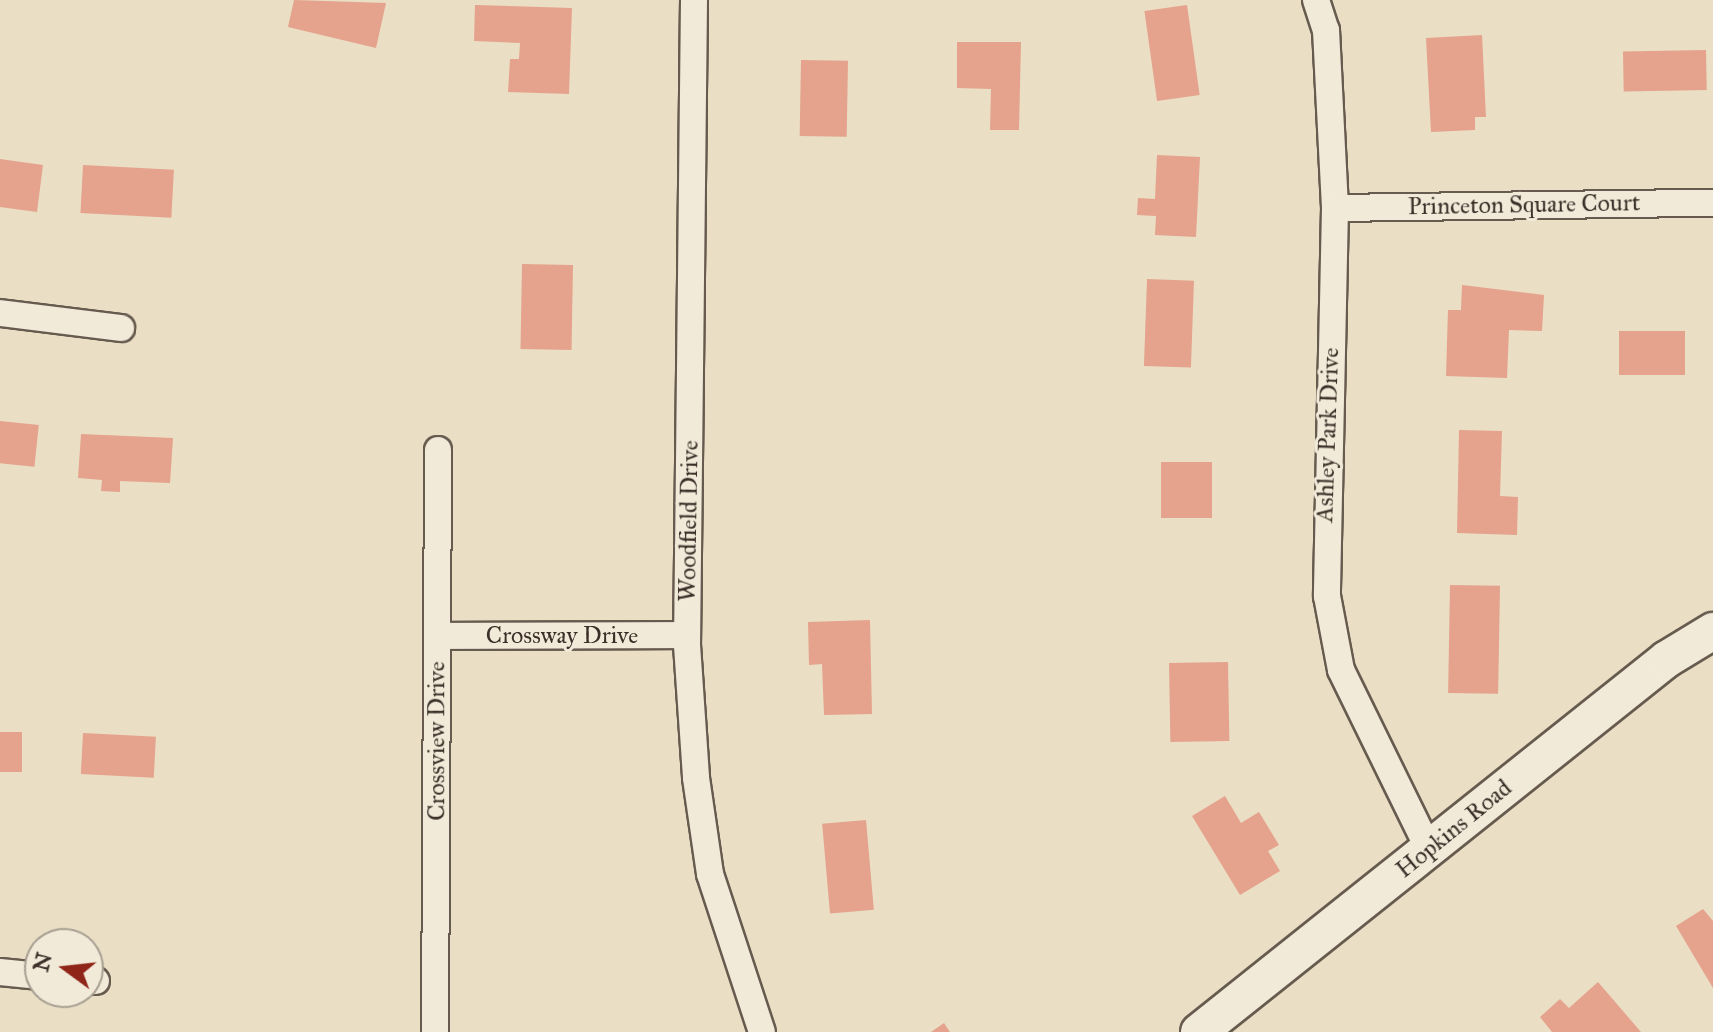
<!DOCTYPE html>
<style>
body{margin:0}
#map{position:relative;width:1713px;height:1032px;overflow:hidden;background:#eadec5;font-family:"IM FELL Great Primer",serif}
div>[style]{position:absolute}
.building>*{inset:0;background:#e5a28c;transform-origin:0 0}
.roads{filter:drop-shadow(2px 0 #675b4f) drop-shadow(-2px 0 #675b4f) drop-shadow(0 2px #675b4f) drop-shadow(0 -2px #675b4f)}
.street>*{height:26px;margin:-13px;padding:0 13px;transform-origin:13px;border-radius:13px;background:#f1ead9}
.secondary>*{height:36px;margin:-18px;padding:0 18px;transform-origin:18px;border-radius:18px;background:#f1ead9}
span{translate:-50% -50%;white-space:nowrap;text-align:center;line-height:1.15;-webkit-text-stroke:6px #f1ead9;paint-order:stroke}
.street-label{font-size:24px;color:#3b2f28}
.north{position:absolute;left:24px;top:928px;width:80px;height:80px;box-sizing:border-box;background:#f1ead9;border:2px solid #a89f92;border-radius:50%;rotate:285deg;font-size:22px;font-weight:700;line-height:32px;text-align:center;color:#3b2f28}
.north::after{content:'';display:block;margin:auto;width:28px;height:36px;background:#8f2418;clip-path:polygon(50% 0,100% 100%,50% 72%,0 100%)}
</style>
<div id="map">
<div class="building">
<i style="clip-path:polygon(294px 0,386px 3px,376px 48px,288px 27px)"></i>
<i style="clip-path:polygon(475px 5px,572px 8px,569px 94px,508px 92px,510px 59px,519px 59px,520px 43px,474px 41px)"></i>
<i style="left:1187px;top:5px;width:91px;height:43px;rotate:82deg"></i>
<i style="clip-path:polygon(1482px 35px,1486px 117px,1475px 117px,1475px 130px,1431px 132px,1426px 38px)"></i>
<i style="clip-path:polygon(957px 42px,1021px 42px,1019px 130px,990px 130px,991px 89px,957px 88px)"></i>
<i style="left:1706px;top:50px;width:40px;height:83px;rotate:89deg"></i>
<i style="left:801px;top:60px;width:47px;height:76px;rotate:1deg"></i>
<i style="clip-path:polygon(1157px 155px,1200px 157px,1196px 237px,1155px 235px,1156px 216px,1137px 215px,1138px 198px,1155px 199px)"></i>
<i style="clip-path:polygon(0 159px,43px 165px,37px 212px,0 207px)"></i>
<i style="left:83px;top:165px;width:91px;height:48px;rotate:3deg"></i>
<i style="left:522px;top:264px;width:51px;height:85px;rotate:1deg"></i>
<i style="left:1147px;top:279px;width:47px;height:87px;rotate:2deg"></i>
<i style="clip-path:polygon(1462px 285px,1544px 295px,1542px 331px,1509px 330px,1507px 378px,1446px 376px,1448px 310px,1461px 310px)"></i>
<i style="left:1685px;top:331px;width:44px;height:66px;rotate:90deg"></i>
<i style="left:0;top:421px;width:39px;height:42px;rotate:6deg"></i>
<i style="clip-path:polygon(1459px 430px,1502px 431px,1500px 496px,1518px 497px,1517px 535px,1457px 533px)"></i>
<i style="clip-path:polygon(81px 434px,173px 438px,170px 483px,120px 481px,120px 492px,101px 491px,102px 480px,78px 478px)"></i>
<i style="left:1161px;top:462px;width:51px;height:56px"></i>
<i style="left:1450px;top:585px;width:50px;height:108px;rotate:1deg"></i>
<i style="clip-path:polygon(870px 620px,872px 714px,824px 715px,822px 664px,809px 665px,808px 622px)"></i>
<i style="left:1228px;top:662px;width:79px;height:59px;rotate:89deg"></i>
<i style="left:0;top:732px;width:22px;height:40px"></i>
<i style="left:83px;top:733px;width:73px;height:41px;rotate:3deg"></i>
<i style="clip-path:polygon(1225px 796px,1241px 823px,1259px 812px,1279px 845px,1268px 851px,1280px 871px,1240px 895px,1192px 816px)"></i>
<i style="left:866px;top:820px;width:90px;height:44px;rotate:85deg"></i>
<i style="clip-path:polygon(1703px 909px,1713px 921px,1713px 988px,1676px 926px)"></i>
<i style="clip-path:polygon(1598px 982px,1641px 1032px,1552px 1032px,1540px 1017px,1560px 999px,1569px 1008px)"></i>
<i style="clip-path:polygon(944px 1023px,950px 1032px,931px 1032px)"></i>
</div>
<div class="roads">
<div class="street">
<i style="left:694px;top:0;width:645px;rotate:90.62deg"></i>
<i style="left:687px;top:645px;width:133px;rotate:86.1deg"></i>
<i style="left:696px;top:778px;width:97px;rotate:81.7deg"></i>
<i style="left:710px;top:874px;width:166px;rotate:71.8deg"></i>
<i style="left:1316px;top:0;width:32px;rotate:72deg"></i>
<i style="left:1326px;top:30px;width:178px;rotate:87.1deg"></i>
<i style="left:1335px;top:208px;width:388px;rotate:91.2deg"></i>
<i style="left:1327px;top:596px;width:75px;rotate:79.3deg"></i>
<i style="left:1341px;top:670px;width:200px;rotate:63.9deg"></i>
<i style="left:1335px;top:208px;width:378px;rotate:-0.8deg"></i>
<i style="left:0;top:313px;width:122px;rotate:7.1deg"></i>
<i style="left:437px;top:636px;width:250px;rotate:-0.2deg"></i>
<i style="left:0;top:972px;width:40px;rotate:5.7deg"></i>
<i style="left:88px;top:980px;width:8px;rotate:7deg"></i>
<i style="left:435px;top:1032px;width:582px;rotate:-89.7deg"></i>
</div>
<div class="secondary">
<i style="left:1199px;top:1032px;width:598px;rotate:-38.56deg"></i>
<i style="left:1667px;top:659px;width:54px;rotate:-31.3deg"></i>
</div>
</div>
<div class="street-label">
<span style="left:1524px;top:205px;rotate:-1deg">Princeton Square Court</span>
<span style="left:1328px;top:435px;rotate:-88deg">Ashley Park Drive</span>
<span style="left:689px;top:521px;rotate:-89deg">Woodfield Drive</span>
<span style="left:562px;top:636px">Crossway Drive</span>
<span style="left:437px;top:741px;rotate:-90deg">Crossview Drive</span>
<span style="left:1454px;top:829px;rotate:-39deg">Hopkins Road</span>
</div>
<div class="north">N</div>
</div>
